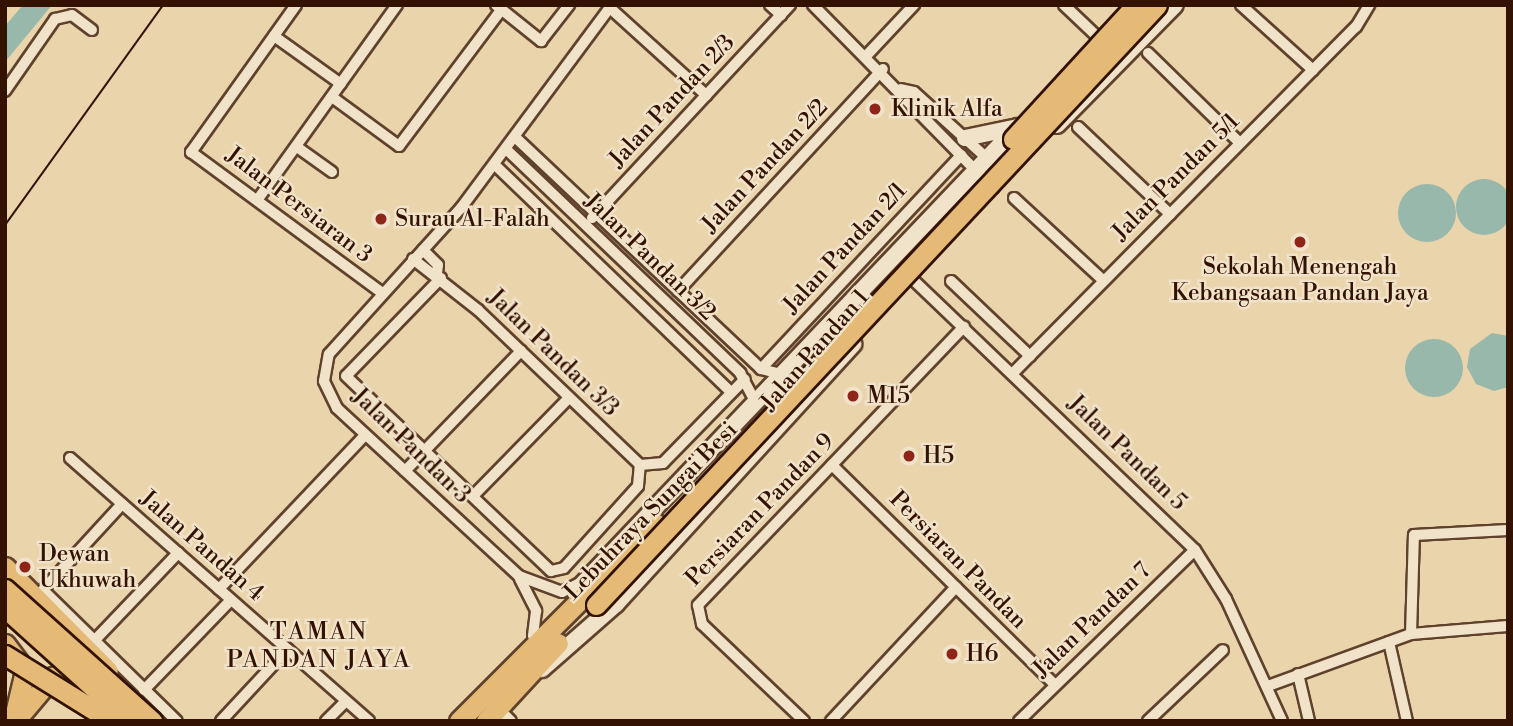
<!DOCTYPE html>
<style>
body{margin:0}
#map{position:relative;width:1513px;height:726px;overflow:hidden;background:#e9d4ac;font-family:"Libre Bodoni",serif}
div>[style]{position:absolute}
.water>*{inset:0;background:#97b8ab}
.round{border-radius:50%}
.roads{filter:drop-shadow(2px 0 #60422c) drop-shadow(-2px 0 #60422c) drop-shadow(0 2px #60422c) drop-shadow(0 -2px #60422c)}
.street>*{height:10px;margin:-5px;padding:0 5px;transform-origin:5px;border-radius:5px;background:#f1e3c9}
.secondary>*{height:16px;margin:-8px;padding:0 8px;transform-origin:8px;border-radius:8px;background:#f1e3c9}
.highway>*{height:19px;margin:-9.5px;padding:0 9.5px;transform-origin:9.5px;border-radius:9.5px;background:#e4ba76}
.tram>*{height:2px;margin:-1px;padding:0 1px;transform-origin:1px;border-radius:1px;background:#331202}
.bridges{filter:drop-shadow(2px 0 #331202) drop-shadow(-2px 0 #331202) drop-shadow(0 2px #331202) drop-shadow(0 -2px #331202)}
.highway-bridge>*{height:19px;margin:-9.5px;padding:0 9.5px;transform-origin:9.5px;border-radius:9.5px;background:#e4ba76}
.dots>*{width:19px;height:19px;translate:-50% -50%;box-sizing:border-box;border:4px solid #f1e3c9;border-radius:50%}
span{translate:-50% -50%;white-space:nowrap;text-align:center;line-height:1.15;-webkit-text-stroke:5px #f1e3c9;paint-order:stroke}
.street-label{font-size:23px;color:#331202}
.poi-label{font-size:23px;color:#331202}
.left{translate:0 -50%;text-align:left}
.neighbourhood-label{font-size:24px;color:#331202;letter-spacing:2px}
.frame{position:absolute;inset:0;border:7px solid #331202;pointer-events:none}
</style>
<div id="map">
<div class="water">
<i style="clip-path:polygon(23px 5px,52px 5px,5px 62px,5px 26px)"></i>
<i class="round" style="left:1456px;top:179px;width:56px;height:56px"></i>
<i class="round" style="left:1398px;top:184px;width:58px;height:58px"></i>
<i style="clip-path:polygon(1492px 333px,1508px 336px,1508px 387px,1494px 391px,1476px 384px,1467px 367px,1470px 349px)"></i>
<i class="round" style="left:1405px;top:339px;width:58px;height:58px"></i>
</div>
<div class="roads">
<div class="street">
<i style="left:296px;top:5px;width:181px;rotate:125.5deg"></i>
<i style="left:191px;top:152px;width:237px;rotate:36.4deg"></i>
<i style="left:496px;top:5px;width:58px;rotate:38.7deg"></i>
<i style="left:541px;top:41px;width:46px;rotate:-52.1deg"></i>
<i style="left:770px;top:5px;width:15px;rotate:42deg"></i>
<i style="left:813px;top:5px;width:257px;rotate:45.5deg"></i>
<i style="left:1064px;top:5px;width:52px;rotate:43.5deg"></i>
<i style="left:1241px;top:5px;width:97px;rotate:42.1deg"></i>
<i style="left:610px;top:8px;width:130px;rotate:42.2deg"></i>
<i style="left:274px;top:36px;width:82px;rotate:35.6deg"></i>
<i style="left:1148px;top:53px;width:127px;rotate:44.4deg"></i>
<i style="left:867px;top:55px;width:69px;rotate:-46.8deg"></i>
<i style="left:901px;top:89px;width:13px;rotate:13deg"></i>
<i style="left:914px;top:92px;width:103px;rotate:42.2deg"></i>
<i style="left:5px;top:91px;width:88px;rotate:-55.2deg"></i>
<i style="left:55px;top:19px;width:17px;rotate:-13deg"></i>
<i style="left:72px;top:15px;width:25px;rotate:37deg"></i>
<i style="left:332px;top:97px;width:83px;rotate:36.2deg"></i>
<i style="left:399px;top:146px;width:170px;rotate:-53.1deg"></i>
<i style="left:1078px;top:127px;width:127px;rotate:43.4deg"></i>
<i style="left:515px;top:137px;width:338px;rotate:43.3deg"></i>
<i style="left:761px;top:369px;width:21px;rotate:14deg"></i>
<i style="left:297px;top:147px;width:43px;rotate:35.5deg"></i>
<i style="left:507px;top:150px;width:323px;rotate:43.7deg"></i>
<i style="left:740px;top:373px;width:32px;rotate:62deg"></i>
<i style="left:495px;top:165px;width:327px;rotate:43.9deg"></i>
<i style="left:1014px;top:198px;width:121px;rotate:42.7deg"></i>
<i style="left:258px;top:199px;width:239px;rotate:-54.4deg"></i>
<i style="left:592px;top:218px;width:291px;rotate:-47.1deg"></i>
<i style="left:423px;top:250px;width:21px;rotate:45deg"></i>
<i style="left:438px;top:265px;width:8px;rotate:97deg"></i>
<i style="left:413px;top:259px;width:83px;rotate:38.1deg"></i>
<i style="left:478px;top:310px;width:224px;rotate:43.7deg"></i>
<i style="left:904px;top:271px;width:403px;rotate:43.8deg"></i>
<i style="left:1195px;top:550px;width:58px;rotate:57.7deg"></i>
<i style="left:1226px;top:599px;width:134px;rotate:65.3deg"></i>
<i style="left:441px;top:278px;width:136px;rotate:134.1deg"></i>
<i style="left:346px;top:376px;width:283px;rotate:43.6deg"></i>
<i style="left:551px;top:571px;width:13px;rotate:-13deg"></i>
<i style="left:564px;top:568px;width:110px;rotate:-47.9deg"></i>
<i style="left:638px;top:486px;width:21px;rotate:-85deg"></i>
<i style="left:951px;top:281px;width:109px;rotate:43.5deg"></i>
<i style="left:678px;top:291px;width:302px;rotate:-47.3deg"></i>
<i style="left:761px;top:369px;width:293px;rotate:-46.9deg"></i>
<i style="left:1014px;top:372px;width:486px;rotate:-45.3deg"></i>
<i style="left:1356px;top:27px;width:26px;rotate:-59deg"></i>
<i style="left:70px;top:458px;width:398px;rotate:41.3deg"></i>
<i style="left:640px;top:465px;width:23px;rotate:-5deg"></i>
<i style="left:663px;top:463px;width:117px;rotate:-45.7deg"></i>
<i style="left:832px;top:465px;width:313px;rotate:44.6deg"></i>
<i style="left:405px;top:471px;width:167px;rotate:-46deg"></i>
<i style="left:473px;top:496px;width:137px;rotate:-45.6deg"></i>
<i style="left:122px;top:504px;width:117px;rotate:132.6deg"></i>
<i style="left:43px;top:590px;width:187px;rotate:44.4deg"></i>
<i style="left:520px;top:579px;width:36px;rotate:63deg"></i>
<i style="left:536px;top:611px;width:25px;rotate:97deg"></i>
<i style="left:580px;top:583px;width:20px;rotate:153deg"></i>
<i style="left:562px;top:592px;width:46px;rotate:-159.6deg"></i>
<i style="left:519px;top:576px;width:248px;rotate:-137.3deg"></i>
<i style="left:337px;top:408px;width:30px;rotate:-116deg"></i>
<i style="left:324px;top:381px;width:27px;rotate:-80deg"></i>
<i style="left:329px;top:354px;width:197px;rotate:-47.9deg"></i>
<i style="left:461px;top:208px;width:253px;rotate:-53.4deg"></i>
<i style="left:219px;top:589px;width:212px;rotate:-46.5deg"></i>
<i style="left:1411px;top:634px;width:99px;rotate:-88.3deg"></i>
<i style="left:1414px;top:535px;width:94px;rotate:-3deg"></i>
<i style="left:94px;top:641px;width:122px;rotate:-46.3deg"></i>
<i style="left:1389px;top:642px;width:81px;rotate:77.2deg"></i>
<i style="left:1298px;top:674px;width:48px;rotate:76.8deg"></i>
<i style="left:1268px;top:686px;width:152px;rotate:-20deg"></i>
<i style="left:1411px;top:634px;width:97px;rotate:-4.7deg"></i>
<i style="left:144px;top:690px;width:125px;rotate:-46deg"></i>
<i style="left:498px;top:708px;width:18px;rotate:45deg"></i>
<i style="left:221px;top:721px;width:98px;rotate:-47.1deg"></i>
<i style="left:326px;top:721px;width:28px;rotate:-45deg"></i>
<i style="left:804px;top:721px;width:141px;rotate:-136.4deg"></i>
<i style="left:702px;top:624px;width:19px;rotate:-102deg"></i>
<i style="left:698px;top:605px;width:385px;rotate:-46.3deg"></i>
<i style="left:831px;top:721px;width:183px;rotate:-47deg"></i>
<i style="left:1019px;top:721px;width:245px;rotate:-44.2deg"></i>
<i style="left:1148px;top:721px;width:103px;rotate:-43.4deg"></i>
</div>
<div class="secondary">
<i style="left:1057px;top:125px;width:168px;rotate:-45.5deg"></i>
<i style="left:965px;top:138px;width:49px;rotate:-11.8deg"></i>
<i style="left:575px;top:592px;width:642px;rotate:-46.45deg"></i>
<i style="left:542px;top:669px;width:98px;rotate:-41.3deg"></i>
<i style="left:616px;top:604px;width:352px;rotate:-47.6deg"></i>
</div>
<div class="highway">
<i style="left:5px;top:567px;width:146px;rotate:45.3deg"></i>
<i style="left:5px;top:644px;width:34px;rotate:53deg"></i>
<i style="left:25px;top:671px;width:43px;rotate:103.4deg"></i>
<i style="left:15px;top:721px;width:57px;rotate:-49.9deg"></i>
<i style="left:52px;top:677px;width:34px;rotate:-17deg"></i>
<i style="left:459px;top:721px;width:279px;rotate:-45deg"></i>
<i style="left:486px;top:721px;width:106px;rotate:-47.3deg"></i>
</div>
</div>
<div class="tram">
<i style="left:5px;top:225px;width:271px;rotate:-54.3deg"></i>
</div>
<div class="bridges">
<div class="highway-bridge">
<i style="left:1013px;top:139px;width:182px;rotate:-47.5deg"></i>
<i style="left:5px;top:589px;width:198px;rotate:41.9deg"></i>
<i style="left:596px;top:605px;width:821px;rotate:-46.92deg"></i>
<i style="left:5px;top:608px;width:164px;rotate:42deg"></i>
<i style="left:5px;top:655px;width:118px;rotate:31.8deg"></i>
<i style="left:105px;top:717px;width:22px;rotate:3deg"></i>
</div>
</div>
<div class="dots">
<i style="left:875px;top:109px;background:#8f2418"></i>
<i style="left:381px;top:219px;background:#8f2418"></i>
<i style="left:1300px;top:242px;background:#8f2418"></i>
<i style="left:853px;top:396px;background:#8f2418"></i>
<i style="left:909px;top:456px;background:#8f2418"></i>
<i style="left:25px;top:567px;background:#8f2418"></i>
<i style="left:952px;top:654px;background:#8f2418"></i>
</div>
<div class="street-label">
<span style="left:672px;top:101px;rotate:-47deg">Jalan Pandan 2/3</span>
<span style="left:765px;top:166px;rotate:-47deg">Jalan Pandan 2/2</span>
<span style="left:1176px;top:177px;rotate:-45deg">Jalan Pandan 5/1</span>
<span style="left:299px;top:205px;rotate:37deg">Jalan Persiaran 3</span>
<span style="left:845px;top:248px;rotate:-47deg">Jalan Pandan 2/1</span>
<span style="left:650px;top:257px;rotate:44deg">Jalan Pandan 3/2</span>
<span style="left:815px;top:350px;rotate:-49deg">Jalan Pandan 1</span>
<span style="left:553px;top:353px;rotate:44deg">Jalan Pandan 3/3</span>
<span style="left:411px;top:446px;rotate:44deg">Jalan Pandan 3</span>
<span style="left:1127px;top:453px;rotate:44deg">Jalan Pandan 5</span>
<span style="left:760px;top:510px;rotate:-46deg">Persiaran Pandan 9</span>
<span style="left:651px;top:511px;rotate:-46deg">Lebuhraya Sungai Besi</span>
<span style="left:202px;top:546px;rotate:41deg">Jalan Pandan 4</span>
<span style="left:958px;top:560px;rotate:45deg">Persiaran Pandan</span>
<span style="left:1092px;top:620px;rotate:-44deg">Jalan Pandan 7</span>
</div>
<div class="poi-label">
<span class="left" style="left:891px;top:109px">Klinik Alfa</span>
<span class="left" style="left:395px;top:219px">Surau Al-Falah</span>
<span style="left:1300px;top:280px">Sekolah Menengah<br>Kebangsaan Pandan Jaya</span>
<span class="left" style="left:867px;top:396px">M15</span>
<span class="left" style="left:923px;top:456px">H5</span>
<span class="left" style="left:39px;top:567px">Dewan<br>Ukhuwah</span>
<span class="left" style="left:966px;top:654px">H6</span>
</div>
<div class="neighbourhood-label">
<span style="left:319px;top:647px">TAMAN<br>PANDAN JAYA</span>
</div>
<div class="frame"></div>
</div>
